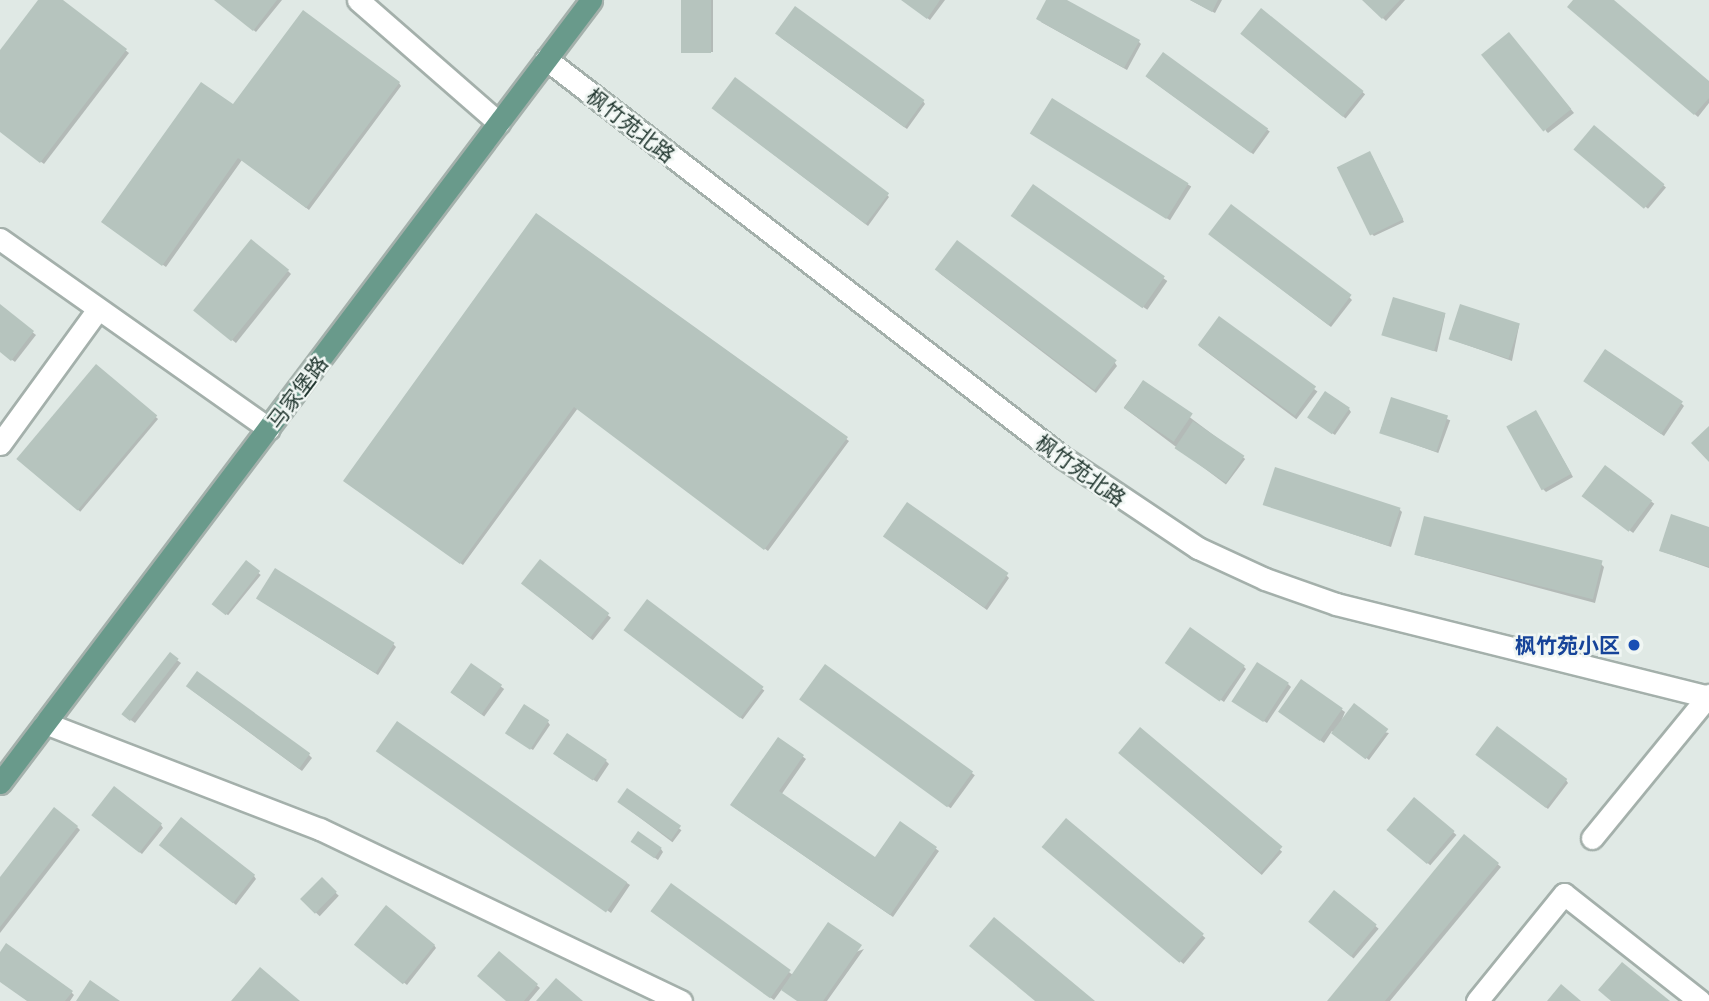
<!DOCTYPE html>
<meta charset="utf-8">
<style>
body{margin:0}
#map{position:relative;width:1709px;height:1001px;overflow:hidden;background:#e0e9e5;font-family:Lato,"Noto Sans SC",sans-serif}
div>[style]{position:absolute}
.shadow>*{inset:0;background:#0003;transform-origin:0 0}
.building>*{inset:0;background:#b6c4be;transform-origin:0 0}
.roads{filter:drop-shadow(2px 0 #a4b0ab) drop-shadow(-2px 0 #a4b0ab) drop-shadow(0 2px #a4b0ab) drop-shadow(0 -2px #a4b0ab)}
.minor>*{height:21px;margin:-10.5px;padding:0 10.5px;transform-origin:10.5px;border-radius:10.5px;background:#fff}
.major>*{height:21px;margin:-10.5px;padding:0 10.5px;transform-origin:10.5px;border-radius:10.5px;background:#699a8b}
.dots>*{width:19px;height:19px;translate:-50% -50%;box-sizing:border-box;border:4px solid #f0f6f3;border-radius:50%}
span{translate:-50% -50%;white-space:nowrap;text-align:center;line-height:1.15;-webkit-text-stroke:5px #f0f6f3;paint-order:stroke}
.street-label{font-size:21px;color:#233831}
.transit-label{font-size:21px;color:#164399;font-weight:700}
.right{translate:-100% -50%;text-align:right}
</style>
<div id="map">
<div class="shadow">
<i style="clip-path:polygon(40px 0,61px 0,129px 53px,44px 164px,0 131px,0 53px)"></i>
<i style="clip-path:polygon(216px 0,282px 0,256px 32px)"></i>
<i style="left:683px;top:0;width:30px;height:52px"></i>
<i style="clip-path:polygon(903px 0,945px 0,930px 20px)"></i>
<i style="clip-path:polygon(1048px 0,1063px 0,1139px 42px,1141px 44px,1127px 70px,1041px 22px)"></i>
<i style="clip-path:polygon(1190px 0,1222px 0,1215px 13px)"></i>
<i style="clip-path:polygon(1364px 0,1405px 0,1386px 21px)"></i>
<i style="clip-path:polygon(1576px 0,1611px 0,1709px 83px,1709px 103px,1698px 117px,1570px 7px)"></i>
<i style="left:1261px;top:10px;width:134px;height:31px;rotate:39deg"></i>
<i style="clip-path:polygon(780px 37px,923px 101px,925px 104px,907px 129px)"></i>
<i style="clip-path:polygon(1512px 37px,1574px 113px,1548px 133px,1546px 131px)"></i>
<i style="left:1163px;top:54px;width:132px;height:28px;rotate:36deg"></i>
<i style="clip-path:polygon(399px 83px,401px 86px,309px 210px,242px 160px,166px 267px,106px 225px,233px 106px)"></i>
<i style="left:1053px;top:100px;width:163px;height:40px;rotate:32deg"></i>
<i style="clip-path:polygon(716px 111px,887px 195px,889px 197px,868px 226px)"></i>
<i style="left:1594px;top:127px;width:94px;height:28px;rotate:40deg"></i>
<i style="clip-path:polygon(1372px 156px,1404px 222px,1374px 236px,1372px 234px)"></i>
<i style="left:1033px;top:187px;width:164px;height:35px;rotate:35deg"></i>
<i style="clip-path:polygon(536px 215px,849px 441px,768px 551px,578px 408px,463px 565px,348px 483px)"></i>
<i style="clip-path:polygon(1213px 237px,1349px 297px,1352px 300px,1331px 327px)"></i>
<i style="clip-path:polygon(288px 271px,291px 274px,236px 343px,199px 314px)"></i>
<i style="clip-path:polygon(938px 272px,1115px 363px,1117px 366px,1096px 393px)"></i>
<i style="clip-path:polygon(0 307px,36px 335px,15px 362px,0 351px)"></i>
<i style="clip-path:polygon(1445px 315px,1437px 352px,1384px 334px)"></i>
<i style="left:1220px;top:318px;width:122px;height:35px;rotate:37deg"></i>
<i style="clip-path:polygon(1519px 326px,1512px 361px,1450px 339px)"></i>
<i style="left:96px;top:367px;width:81px;height:121px;rotate:40deg"></i>
<i style="left:1143px;top:382px;width:128px;height:32px;rotate:37deg"></i>
<i style="clip-path:polygon(1588px 384px,1682px 404px,1684px 406px,1664px 436px)"></i>
<i style="left:1392px;top:399px;width:62px;height:35px;rotate:20deg"></i>
<i style="clip-path:polygon(1349px 409px,1351px 412px,1335px 435px,1312px 419px)"></i>
<i style="clip-path:polygon(1538px 415px,1573px 477px,1546px 492px,1543px 489px)"></i>
<i style="left:1605px;top:468px;width:61px;height:36px;rotate:36deg"></i>
<i style="clip-path:polygon(1264px 504px,1399px 509px,1402px 512px,1391px 547px)"></i>
<i style="clip-path:polygon(1709px 528px,1709px 568px,1661px 551px)"></i>
<i style="clip-path:polygon(888px 539px,1007px 576px,1009px 578px,987px 610px)"></i>
<i style="clip-path:polygon(1416px 555px,1601px 564px,1604px 567px,1595px 603px)"></i>
<i style="left:541px;top:561px;width:90px;height:29px;rotate:39deg"></i>
<i style="left:246px;top:563px;width:19px;height:52px;rotate:39deg"></i>
<i style="clip-path:polygon(261px 601px,393px 644px,396px 647px,378px 675px)"></i>
<i style="left:647px;top:602px;width:147px;height:36px;rotate:37deg"></i>
<i style="clip-path:polygon(170px 655px,181px 663px,135px 723px,128px 718px)"></i>
<i style="left:471px;top:665px;width:41px;height:34px;rotate:36deg"></i>
<i style="clip-path:polygon(1170px 665px,1244px 667px,1246px 669px,1224px 702px)"></i>
<i style="left:826px;top:667px;width:184px;height:41px;rotate:36deg"></i>
<i style="clip-path:polygon(1302px 681px,1345px 712px,1340px 724px,1389px 733px,1369px 760px,1332px 731px,1324px 743px,1283px 714px)"></i>
<i style="clip-path:polygon(1288px 684px,1291px 687px,1267px 723px,1236px 703px)"></i>
<i style="clip-path:polygon(190px 689px,309px 755px,312px 758px,302px 771px)"></i>
<i style="clip-path:polygon(548px 722px,550px 725px,533px 750px,510px 735px)"></i>
<i style="clip-path:polygon(398px 723px,627px 883px,630px 885px,611px 913px,381px 753px)"></i>
<i style="left:1141px;top:729px;width:187px;height:31px;rotate:41deg"></i>
<i style="clip-path:polygon(778px 739px,806px 759px,781px 795px,875px 860px,900px 824px,939px 851px,893px 917px,735px 808px)"></i>
<i style="clip-path:polygon(558px 757px,606px 761px,609px 764px,597px 782px)"></i>
<i style="clip-path:polygon(1481px 758px,1566px 780px,1568px 783px,1548px 809px)"></i>
<i style="left:628px;top:790px;width:67px;height:15px;rotate:37deg"></i>
<i style="left:1415px;top:799px;width:55px;height:40px;rotate:41deg"></i>
<i style="clip-path:polygon(96px 818px,161px 825px,163px 828px,142px 854px)"></i>
<i style="left:1066px;top:821px;width:182px;height:34px;rotate:40deg"></i>
<i style="clip-path:polygon(77px 827px,80px 830px,0 933px,0 880px)"></i>
<i style="clip-path:polygon(1465px 837px,1501px 867px,1390px 1001px,1329px 1001px)"></i>
<i style="clip-path:polygon(635px 844px,661px 849px,663px 852px,658px 860px)"></i>
<i style="clip-path:polygon(164px 848px,254px 876px,256px 879px,236px 905px)"></i>
<i style="left:322px;top:880px;width:23px;height:28px;rotate:43deg"></i>
<i style="clip-path:polygon(671px 886px,793px 975px,864px 949px,827px 1001px,798px 1001px,782px 989px,774px 1000px,655px 914px)"></i>
<i style="left:1335px;top:892px;width:57px;height:39px;rotate:40deg"></i>
<i style="clip-path:polygon(434px 945px,436px 948px,407px 985px,359px 947px)"></i>
<i style="clip-path:polygon(499px 953px,540px 988px,529px 1001px,508px 1001px)"></i>
<i style="clip-path:polygon(0 955px,71px 992px,74px 995px,70px 1001px,28px 1001px,0 981px)"></i>
</div>
<div class="building">
<i style="clip-path:polygon(38px 0,63px 0,127px 49px,40px 163px,0 132px,0 50px)"></i>
<i style="clip-path:polygon(214px 0,277px 0,253px 31px)"></i>
<i style="left:681px;top:0;width:30px;height:53px"></i>
<i style="clip-path:polygon(901px 0,940px 0,927px 19px)"></i>
<i style="clip-path:polygon(1046px 0,1067px 0,1140px 40px,1124px 68px,1036px 19px)"></i>
<i style="clip-path:polygon(1190px 0,1218px 0,1212px 12px)"></i>
<i style="clip-path:polygon(1362px 0,1400px 0,1382px 19px)"></i>
<i style="clip-path:polygon(1573px 0,1614px 0,1709px 81px,1709px 98px,1694px 115px,1567px 7px)"></i>
<i style="left:795px;top:6px;width:160px;height:34px;rotate:36deg"></i>
<i style="left:1261px;top:8px;width:132px;height:33px;rotate:39deg"></i>
<i style="clip-path:polygon(303px 10px,400px 82px,306px 208px,238px 158px,162px 266px,101px 222px,201px 82px,233px 104px)"></i>
<i style="left:1509px;top:32px;width:99px;height:36px;rotate:51deg"></i>
<i style="left:1163px;top:52px;width:130px;height:30px;rotate:36deg"></i>
<i style="left:735px;top:77px;width:193px;height:39px;rotate:37deg"></i>
<i style="left:1052px;top:98px;width:161px;height:42px;rotate:32deg"></i>
<i style="left:1594px;top:125px;width:92px;height:32px;rotate:40deg"></i>
<i style="left:1370px;top:151px;width:76px;height:37px;rotate:64deg"></i>
<i style="left:1033px;top:184px;width:161px;height:39px;rotate:35deg"></i>
<i style="left:1231px;top:204px;width:151px;height:38px;rotate:37deg"></i>
<i style="clip-path:polygon(536px 213px,848px 437px,764px 550px,574px 407px,460px 564px,343px 481px)"></i>
<i style="left:251px;top:239px;width:49px;height:92px;rotate:39deg"></i>
<i style="left:957px;top:240px;width:200px;height:37px;rotate:37deg"></i>
<i style="left:1393px;top:297px;width:55px;height:40px;rotate:17deg"></i>
<i style="clip-path:polygon(0 304px,34px 331px,11px 361px,0 352px)"></i>
<i style="left:1460px;top:304px;width:63px;height:37px;rotate:18deg"></i>
<i style="left:1219px;top:316px;width:120px;height:36px;rotate:36deg"></i>
<i style="left:1605px;top:349px;width:94px;height:39px;rotate:34deg"></i>
<i style="left:96px;top:364px;width:80px;height:124px;rotate:40deg"></i>
<i style="left:1143px;top:380px;width:60px;height:34px;rotate:34deg"></i>
<i style="left:1325px;top:391px;width:30px;height:32px;rotate:34deg"></i>
<i style="left:1391px;top:397px;width:60px;height:38px;rotate:18deg"></i>
<i style="left:1536px;top:410px;width:73px;height:34px;rotate:61deg"></i>
<i style="left:1193px;top:421px;width:62px;height:33px;rotate:34deg"></i>
<i style="clip-path:polygon(1709px 426px,1709px 462px,1691px 443px)"></i>
<i style="left:1605px;top:465px;width:59px;height:39px;rotate:37deg"></i>
<i style="left:1275px;top:467px;width:132px;height:40px;rotate:18deg"></i>
<i style="left:907px;top:502px;width:124px;height:42px;rotate:35deg"></i>
<i style="clip-path:polygon(1671px 514px,1709px 527px,1709px 567px,1659px 551px)"></i>
<i style="left:1424px;top:516px;width:184px;height:40px;rotate:14deg"></i>
<i style="left:540px;top:559px;width:88px;height:31px;rotate:38deg"></i>
<i style="left:246px;top:560px;width:18px;height:56px;rotate:38deg"></i>
<i style="left:275px;top:568px;width:141px;height:36px;rotate:32deg"></i>
<i style="left:647px;top:599px;width:146px;height:39px;rotate:37deg"></i>
<i style="left:1190px;top:627px;width:67px;height:44px;rotate:35deg"></i>
<i style="left:170px;top:652px;width:11px;height:79px;rotate:38deg"></i>
<i style="left:1257px;top:662px;width:38px;height:47px;rotate:33deg"></i>
<i style="left:471px;top:663px;width:38px;height:36px;rotate:35deg"></i>
<i style="left:825px;top:664px;width:183px;height:44px;rotate:36deg"></i>
<i style="left:197px;top:671px;width:140px;height:19px;rotate:36deg"></i>
<i style="left:1301px;top:679px;width:51px;height:40px;rotate:35deg"></i>
<i style="left:1354px;top:703px;width:43px;height:38px;rotate:37deg"></i>
<i style="left:524px;top:704px;width:30px;height:35px;rotate:33deg"></i>
<i style="left:397px;top:721px;width:281px;height:37px;rotate:35deg"></i>
<i style="left:1497px;top:726px;width:88px;height:36px;rotate:37deg"></i>
<i style="left:1140px;top:727px;width:186px;height:34px;rotate:40deg"></i>
<i style="left:567px;top:733px;width:48px;height:25px;rotate:34deg"></i>
<i style="clip-path:polygon(778px 737px,804px 755px,779px 791px,875px 857px,900px 821px,937px 847px,890px 915px,730px 805px)"></i>
<i style="left:114px;top:786px;width:61px;height:37px;rotate:38deg"></i>
<i style="left:627px;top:788px;width:66px;height:17px;rotate:35deg"></i>
<i style="left:1414px;top:797px;width:53px;height:43px;rotate:40deg"></i>
<i style="clip-path:polygon(54px 807px,78px 826px,0 927px,0 877px)"></i>
<i style="left:181px;top:817px;width:94px;height:36px;rotate:38deg"></i>
<i style="left:1066px;top:818px;width:180px;height:38px;rotate:40deg"></i>
<i style="left:638px;top:831px;width:29px;height:13px;rotate:35deg"></i>
<i style="clip-path:polygon(1464px 834px,1499px 863px,1385px 1001px,1327px 1001px)"></i>
<i style="left:322px;top:877px;width:21px;height:31px;rotate:45deg"></i>
<i style="left:671px;top:883px;width:148px;height:35px;rotate:36deg"></i>
<i style="left:1334px;top:890px;width:55px;height:41px;rotate:39deg"></i>
<i style="left:386px;top:905px;width:63px;height:51px;rotate:39deg"></i>
<i style="clip-path:polygon(994px 917px,1095px 1001px,1035px 1001px,969px 946px)"></i>
<i style="clip-path:polygon(828px 922px,862px 945px,823px 1001px,797px 1001px,781px 990px)"></i>
<i style="clip-path:polygon(6px 943px,73px 991px,65px 1001px,27px 1001px,0 982px,0 952px)"></i>
<i style="clip-path:polygon(499px 951px,538px 984px,524px 1001px,506px 1001px,477px 976px)"></i>
<i style="clip-path:polygon(1622px 962px,1670px 1001px,1611px 1001px,1598px 990px)"></i>
<i style="clip-path:polygon(260px 967px,300px 1001px,231px 1001px)"></i>
<i style="clip-path:polygon(556px 978px,583px 1001px,536px 1001px)"></i>
<i style="clip-path:polygon(90px 980px,120px 1001px,76px 1001px)"></i>
<i style="clip-path:polygon(1561px 984px,1581px 1001px,1547px 1001px)"></i>
</div>
<div class="roads">
<div class="minor">
<i style="left:358px;top:0;width:187px;rotate:41.1deg"></i>
<i style="left:546px;top:59px;width:652px;rotate:37.64deg"></i>
<i style="left:1062px;top:457px;width:164px;rotate:33.8deg"></i>
<i style="left:1198px;top:548px;width:74px;rotate:24.8deg"></i>
<i style="left:1265px;top:579px;width:75px;rotate:19.4deg"></i>
<i style="left:1336px;top:604px;width:384px;rotate:14deg"></i>
<i style="left:0;top:239px;width:329px;rotate:35.2deg"></i>
<i style="left:0;top:444px;width:167px;rotate:-54deg"></i>
<i style="left:45px;top:723px;width:295px;rotate:21.1deg"></i>
<i style="left:320px;top:829px;width:400px;rotate:25.5deg"></i>
<i style="left:1592px;top:838px;width:185px;rotate:-50.7deg"></i>
<i style="left:1477px;top:1001px;width:138px;rotate:-50.9deg"></i>
<i style="left:1564px;top:894px;width:173px;rotate:38.2deg"></i>
</div>
<div class="major">
<i style="left:0;top:783px;width:981px;rotate:-52.95deg"></i>
</div>
</div>
<div class="dots">
<i style="left:1634px;top:645px;background:#1a4fb4"></i>
</div>
<div class="street-label">
<span style="left:631px;top:125px;rotate:38deg">枫竹苑北路</span>
<span style="left:297px;top:392px;rotate:-53deg">马家堡路</span>
<span style="left:1081px;top:470px;rotate:36deg">枫竹苑北路</span>
</div>
<div class="transit-label">
<span class="right" style="left:1620px;top:645px">枫竹苑小区</span>
</div>
</div>
